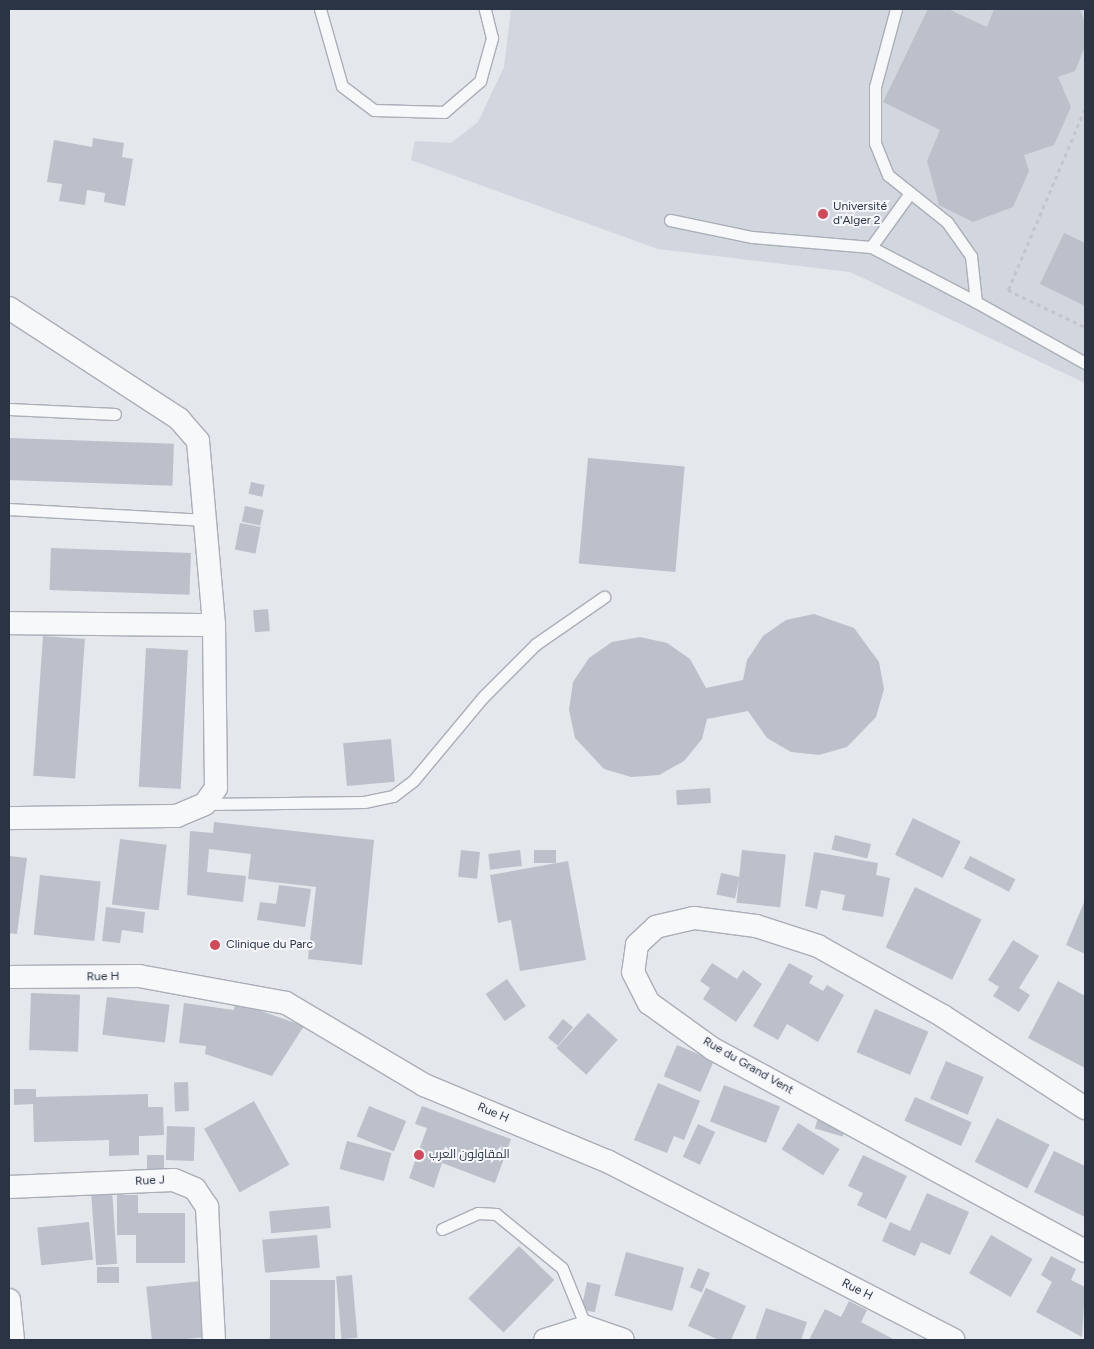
<!DOCTYPE html>
<meta charset="utf-8">
<style>
body{margin:0}
#map{position:relative;width:1094px;height:1349px;overflow:hidden;background:#e4e7ec;font-family:Figtree,Cairo,sans-serif}
div>[style]{position:absolute}
.built>*{inset:0;background:#d2d6de}
.building>*{inset:0;background:#bbc0ca;transform-origin:0 0}
.path>*{height:3px;margin-top:-1.5px;transform-origin:0;background:repeating-linear-gradient(90deg,#c2c5cb 0 4px,transparent 0 8px)}
.roads{filter:drop-shadow(1px 0 #a9aeb7) drop-shadow(-1px 0 #a9aeb7) drop-shadow(0 1px #a9aeb7) drop-shadow(0 -1px #a9aeb7)}
.lane>*{height:11px;margin:-5.5px;padding:0 5.5px;transform-origin:5.5px;border-radius:5.5px;background:#f7f8fa}
.street>*{height:22px;margin:-11px;padding:0 11px;transform-origin:11px;border-radius:11px;background:#f7f8fa}
.dots>*{width:14px;height:14px;translate:-50% -50%;box-sizing:border-box;border:2px solid #f4f6f9;border-radius:50%}
span{translate:-50% -50%;white-space:nowrap;text-align:center;line-height:1.15;-webkit-text-stroke:4px #f4f6f9;paint-order:stroke}
.poi-label{font-size:12px;color:#2b3445}
.left{translate:0 -50%;text-align:left}
.street-label{font-size:12px;color:#2b3445}
.frame{position:absolute;inset:0;border:10px solid #2b3445;pointer-events:none}
</style>
<div id="map">
<div class="built">
<i style="clip-path:polygon(511px 9px,1085px 9px,1085px 383px,850px 272px,658px 249px,411px 160px,415px 141px,451px 143px,478px 122px,504px 67px)"></i>
</div>
<div class="building">
<i style="clip-path:polygon(928px 9px,948px 9px,987px 27px,994px 9px,1080px 9px,1085px 23px,1085px 46px,1075px 71px,1058px 77px,1071px 107px,1054px 145px,1024px 155px,1029px 171px,1013px 207px,973px 222px,939px 205px,927px 161px,940px 130px,883px 102px)"></i>
<i style="clip-path:polygon(93px 138px,124px 143px,122px 157px,133px 159px,125px 206px,104px 202px,105px 193px,87px 190px,85px 205px,59px 201px,62px 184px,47px 182px,54px 140px,92px 147px)"></i>
<i style="clip-path:polygon(1064px 233px,1085px 243px,1085px 306px,1040px 284px)"></i>
<i style="left:9px;top:438px;width:165px;height:42px;rotate:2deg"></i>
<i style="left:588px;top:458px;width:97px;height:106px;rotate:5deg"></i>
<i style="left:251px;top:482px;width:14px;height:12px;rotate:12deg"></i>
<i style="left:245px;top:506px;width:19px;height:16px;rotate:12deg"></i>
<i style="left:240px;top:523px;width:21px;height:27px;rotate:11deg"></i>
<i style="left:51px;top:548px;width:140px;height:42px;rotate:2deg"></i>
<i style="left:268px;top:609px;width:22px;height:15px;rotate:85deg"></i>
<i style="clip-path:polygon(814px 614px,854px 628px,879px 662px,884px 689px,876px 717px,847px 747px,819px 755px,791px 752px,767px 738px,748px 711px,707px 719px,702px 739px,684px 761px,659px 775px,631px 777px,604px 769px,575px 738px,569px 710px,573px 682px,589px 658px,612px 642px,640px 637px,667px 643px,690px 659px,706px 688px,743px 680px,747px 660px,763px 636px,786px 620px)"></i>
<i style="left:43px;top:636px;width:42px;height:140px;rotate:4deg"></i>
<i style="left:146px;top:648px;width:42px;height:139px;rotate:3deg"></i>
<i style="left:391px;top:739px;width:43px;height:48px;rotate:85deg"></i>
<i style="left:710px;top:788px;width:15px;height:34px;rotate:86deg"></i>
<i style="left:913px;top:818px;width:53px;height:41px;rotate:26deg"></i>
<i style="clip-path:polygon(214px 822px,374px 840px,362px 965px,308px 959px,316px 887px,248px 879px,251px 854px,209px 849px,207px 872px,246px 876px,243px 902px,187px 895px,190px 831px,213px 833px)"></i>
<i style="left:835px;top:835px;width:37px;height:15px;rotate:14deg"></i>
<i style="left:120px;top:839px;width:47px;height:66px;rotate:7deg"></i>
<i style="left:461px;top:850px;width:19px;height:27px;rotate:6deg"></i>
<i style="left:520px;top:850px;width:16px;height:32px;rotate:83deg"></i>
<i style="left:556px;top:850px;width:13px;height:22px;rotate:90deg"></i>
<i style="left:742px;top:850px;width:44px;height:53px;rotate:6deg"></i>
<i style="clip-path:polygon(814px 852px,878px 863px,876px 875px,890px 878px,883px 917px,842px 910px,845px 895px,821px 890px,817px 909px,805px 906px)"></i>
<i style="clip-path:polygon(9px 856px,27px 858px,17px 934px,9px 933px)"></i>
<i style="left:970px;top:856px;width:51px;height:14px;rotate:27deg"></i>
<i style="clip-path:polygon(568px 861px,586px 960px,520px 971px,511px 920px,498px 923px,490px 875px)"></i>
<i style="left:721px;top:873px;width:19px;height:22px;rotate:12deg"></i>
<i style="left:40px;top:875px;width:61px;height:60px;rotate:6deg"></i>
<i style="clip-path:polygon(279px 885px,311px 889px,305px 927px,257px 920px,260px 902px,276px 904px)"></i>
<i style="left:915px;top:887px;width:74px;height:67px;rotate:26deg"></i>
<i style="clip-path:polygon(1085px 900px,1085px 954px,1066px 945px)"></i>
<i style="clip-path:polygon(106px 907px,145px 912px,143px 933px,122px 930px,120px 943px,102px 941px)"></i>
<i style="clip-path:polygon(1013px 940px,1039px 956px,1019px 988px,1030px 995px,1019px 1012px,993px 996px,999px 987px,988px 980px)"></i>
<i style="clip-path:polygon(712px 963px,737px 979px,743px 970px,762px 984px,736px 1022px,703px 999px,710px 988px,700px 981px)"></i>
<i style="clip-path:polygon(789px 963px,813px 976px,809px 983px,823px 991px,827px 985px,844px 995px,818px 1042px,787px 1024px,778px 1040px,753px 1026px)"></i>
<i style="left:507px;top:979px;width:33px;height:26px;rotate:55deg"></i>
<i style="clip-path:polygon(1058px 981px,1085px 996px,1085px 1068px,1028px 1038px)"></i>
<i style="left:31px;top:993px;width:49px;height:57px;rotate:2deg"></i>
<i style="left:107px;top:997px;width:63px;height:38px;rotate:7deg"></i>
<i style="clip-path:polygon(235px 1002px,304px 1026px,272px 1076px,205px 1054px,206px 1046px,179px 1043px,184px 1003px,234px 1010px)"></i>
<i style="left:875px;top:1009px;width:58px;height:47px;rotate:23deg"></i>
<i style="left:588px;top:1013px;width:40px;height:47px;rotate:42deg"></i>
<i style="left:563px;top:1019px;width:13px;height:24px;rotate:39deg"></i>
<i style="left:677px;top:1045px;width:40px;height:34px;rotate:23deg"></i>
<i style="left:946px;top:1061px;width:41px;height:41px;rotate:23deg"></i>
<i style="left:188px;top:1082px;width:29px;height:14px;rotate:88deg"></i>
<i style="clip-path:polygon(658px 1083px,700px 1101px,684px 1140px,674px 1136px,667px 1153px,634px 1140px)"></i>
<i style="left:724px;top:1085px;width:60px;height:39px;rotate:21deg"></i>
<i style="clip-path:polygon(14px 1089px,36px 1089px,36px 1097px,148px 1094px,148px 1107px,163px 1107px,164px 1135px,139px 1136px,139px 1155px,109px 1156px,109px 1140px,34px 1142px,33px 1104px,14px 1105px)"></i>
<i style="left:915px;top:1097px;width:62px;height:26px;rotate:24deg"></i>
<i style="left:254px;top:1101px;width:73px;height:57px;rotate:61deg"></i>
<i style="left:369px;top:1106px;width:40px;height:33px;rotate:22deg"></i>
<i style="clip-path:polygon(422px 1106px,511px 1139px,495px 1183px,442px 1163px,434px 1188px,409px 1178px,427px 1128px,415px 1124px)"></i>
<i style="left:819px;top:1114px;width:29px;height:15px;rotate:16deg"></i>
<i style="left:997px;top:1118px;width:59px;height:49px;rotate:27deg"></i>
<i style="left:798px;top:1123px;width:49px;height:31px;rotate:32deg"></i>
<i style="left:698px;top:1124px;width:19px;height:36px;rotate:25deg"></i>
<i style="left:167px;top:1126px;width:28px;height:34px;rotate:2deg"></i>
<i style="left:347px;top:1141px;width:46px;height:29px;rotate:15deg"></i>
<i style="clip-path:polygon(1054px 1151px,1085px 1166px,1085px 1217px,1034px 1192px)"></i>
<i style="left:147px;top:1155px;width:17px;height:18px"></i>
<i style="clip-path:polygon(863px 1155px,907px 1176px,886px 1219px,857px 1205px,863px 1193px,848px 1186px)"></i>
<i style="left:112px;top:1190px;width:74px;height:21px;rotate:86deg"></i>
<i style="clip-path:polygon(927px 1193px,969px 1212px,950px 1255px,921px 1242px,915px 1256px,882px 1241px,890px 1222px,910px 1231px)"></i>
<i style="clip-path:polygon(117px 1195px,138px 1195px,138px 1213px,185px 1213px,185px 1263px,136px 1263px,136px 1235px,117px 1235px)"></i>
<i style="left:329px;top:1206px;width:22px;height:60px;rotate:85deg"></i>
<i style="left:89px;top:1222px;width:38px;height:52px;rotate:84deg"></i>
<i style="left:317px;top:1235px;width:33px;height:55px;rotate:85deg"></i>
<i style="left:991px;top:1235px;width:48px;height:44px;rotate:30deg"></i>
<i style="left:519px;top:1246px;width:49px;height:73px;rotate:44deg"></i>
<i style="left:626px;top:1252px;width:60px;height:45px;rotate:15deg"></i>
<i style="clip-path:polygon(1051px 1256px,1076px 1269px,1071px 1280px,1085px 1287px,1082px 1337px,1036px 1312px,1052px 1282px,1041px 1275px)"></i>
<i style="left:97px;top:1267px;width:22px;height:16px"></i>
<i style="left:698px;top:1268px;width:13px;height:21px;rotate:23deg"></i>
<i style="left:352px;top:1275px;width:63px;height:16px;rotate:85deg"></i>
<i style="left:270px;top:1280px;width:65px;height:60px"></i>
<i style="left:202px;top:1281px;width:56px;height:56px;rotate:84deg"></i>
<i style="left:587px;top:1282px;width:14px;height:28px;rotate:12deg"></i>
<i style="clip-path:polygon(706px 1288px,746px 1306px,731px 1340px,719px 1340px,688px 1326px)"></i>
<i style="clip-path:polygon(849px 1301px,867px 1310px,861px 1322px,895px 1340px,809px 1340px,825px 1309px,841px 1317px)"></i>
<i style="clip-path:polygon(766px 1308px,807px 1322px,801px 1340px,755px 1340px)"></i>
</div>
<div class="path">
<i style="left:1085px;top:109px;width:197px;rotate:113deg"></i>
<i style="left:1008px;top:290px;width:85px;rotate:25.7deg"></i>
</div>
<div class="roads">
<div class="lane">
<i style="left:320px;top:9px;width:80px;rotate:74.1deg"></i>
<i style="left:342px;top:86px;width:40px;rotate:37deg"></i>
<i style="left:374px;top:110px;width:70px;rotate:1.6deg"></i>
<i style="left:444px;top:112px;width:48px;rotate:-40.7deg"></i>
<i style="left:480px;top:81px;width:45px;rotate:-74.4deg"></i>
<i style="left:492px;top:38px;width:30px;rotate:-104deg"></i>
<i style="left:896px;top:9px;width:81px;rotate:105.1deg"></i>
<i style="left:875px;top:87px;width:56px;rotate:90deg"></i>
<i style="left:875px;top:143px;width:35px;rotate:68deg"></i>
<i style="left:888px;top:175px;width:75px;rotate:38.5deg"></i>
<i style="left:947px;top:222px;width:42px;rotate:54.8deg"></i>
<i style="left:971px;top:256px;width:46px;rotate:83.8deg"></i>
<i style="left:976px;top:302px;width:125px;rotate:29.2deg"></i>
<i style="left:670px;top:220px;width:84px;rotate:11.7deg"></i>
<i style="left:752px;top:237px;width:119px;rotate:4.8deg"></i>
<i style="left:871px;top:247px;width:119px;rotate:27.6deg"></i>
<i style="left:871px;top:247px;width:67px;rotate:-54.2deg"></i>
<i style="left:9px;top:409px;width:106px;rotate:2.7deg"></i>
<i style="left:9px;top:509px;width:196px;rotate:3.2deg"></i>
<i style="left:205px;top:804px;width:159px;rotate:-0.7deg"></i>
<i style="left:364px;top:802px;width:30px;rotate:-12deg"></i>
<i style="left:393px;top:796px;width:25px;rotate:-37deg"></i>
<i style="left:413px;top:781px;width:109px;rotate:-50.2deg"></i>
<i style="left:483px;top:697px;width:75px;rotate:-45deg"></i>
<i style="left:536px;top:644px;width:83px;rotate:-34.7deg"></i>
<i style="left:442px;top:1229px;width:39px;rotate:-24deg"></i>
<i style="left:478px;top:1213px;width:18px;rotate:3deg"></i>
<i style="left:496px;top:1214px;width:85px;rotate:39.3deg"></i>
<i style="left:562px;top:1268px;width:64px;rotate:67.9deg"></i>
</div>
<div class="street">
<i style="left:9px;top:308px;width:203px;rotate:33.1deg"></i>
<i style="left:179px;top:419px;width:29px;rotate:49deg"></i>
<i style="left:198px;top:441px;width:185px;rotate:85deg"></i>
<i style="left:214px;top:625px;width:163px;rotate:89.3deg"></i>
<i style="left:216px;top:788px;width:19px;rotate:125deg"></i>
<i style="left:205px;top:804px;width:30px;rotate:157deg"></i>
<i style="left:177px;top:816px;width:168px;rotate:179.3deg"></i>
<i style="left:9px;top:623px;width:205px;rotate:0.6deg"></i>
<i style="left:9px;top:977px;width:130px;rotate:-0.4deg"></i>
<i style="left:139px;top:976px;width:149px;rotate:10.4deg"></i>
<i style="left:286px;top:1003px;width:161px;rotate:30.7deg"></i>
<i style="left:424px;top:1085px;width:198px;rotate:22.6deg"></i>
<i style="left:607px;top:1161px;width:390px;rotate:27.3deg"></i>
<i style="left:1085px;top:1108px;width:169px;rotate:-147.1deg"></i>
<i style="left:943px;top:1016px;width:143px;rotate:-150.8deg"></i>
<i style="left:818px;top:946px;width:65px;rotate:-162.1deg"></i>
<i style="left:756px;top:926px;width:63px;rotate:-172.6deg"></i>
<i style="left:694px;top:918px;width:39px;rotate:167deg"></i>
<i style="left:656px;top:927px;width:26px;rotate:137deg"></i>
<i style="left:637px;top:945px;width:27px;rotate:98deg"></i>
<i style="left:633px;top:972px;width:35px;rotate:63deg"></i>
<i style="left:649px;top:1003px;width:79px;rotate:35.7deg"></i>
<i style="left:713px;top:1049px;width:423px;rotate:28.5deg"></i>
<i style="left:9px;top:1187px;width:165px;rotate:-2.4deg"></i>
<i style="left:174px;top:1180px;width:23px;rotate:23deg"></i>
<i style="left:195px;top:1189px;width:22px;rotate:56deg"></i>
<i style="left:207px;top:1207px;width:133px;rotate:87deg"></i>
<i style="left:9px;top:1300px;width:40px;rotate:84.3deg"></i>
<i style="left:545px;top:1340px;width:43px;rotate:-17.6deg"></i>
<i style="left:586px;top:1327px;width:39px;rotate:19deg"></i>
</div>
</div>
<div class="dots">
<i style="left:823px;top:214px;background:#d1495b"></i>
<i style="left:215px;top:945px;background:#d1495b"></i>
<i style="left:419px;top:1155px;background:#d1495b"></i>
</div>
<div class="poi-label">
<span class="left" style="left:833px;top:214px">Université<br>d'Alger 2</span>
<span class="left" style="left:226px;top:945px">Clinique du Parc</span>
<span class="left" style="left:429px;top:1155px">المقاولون العرب</span>
</div>
<div class="street-label">
<span style="left:103px;top:977px;rotate:-1deg">Rue H</span>
<span style="left:748px;top:1066px;rotate:30deg">Rue du Grand Vent</span>
<span style="left:493px;top:1113px;rotate:23deg">Rue H</span>
<span style="left:150px;top:1181px;rotate:-3deg">Rue J</span>
<span style="left:857px;top:1290px;rotate:27deg">Rue H</span>
</div>
<div class="frame"></div>
</div>
